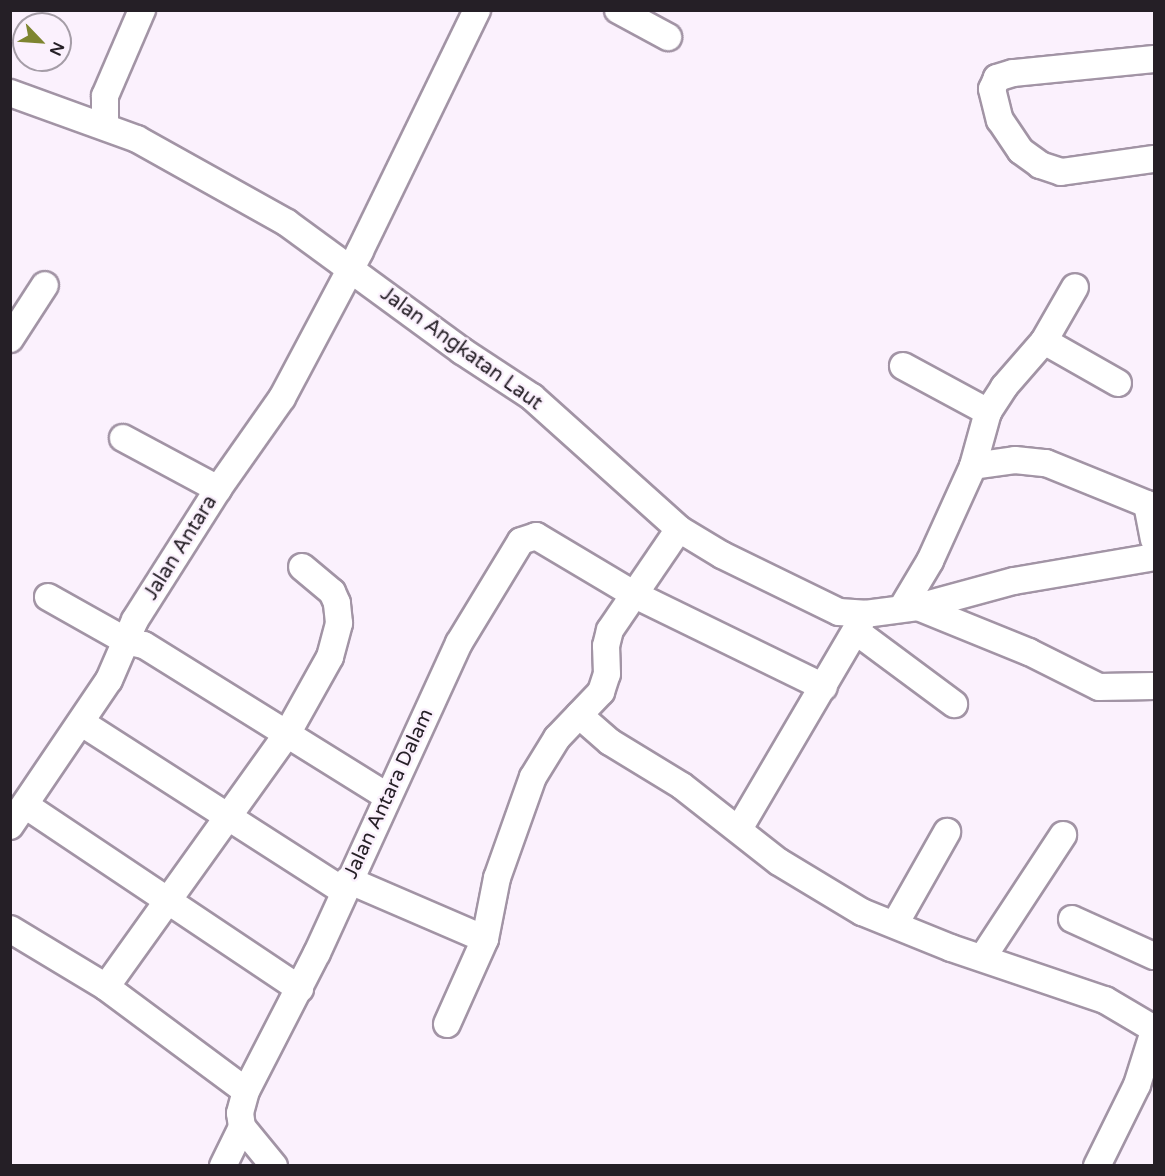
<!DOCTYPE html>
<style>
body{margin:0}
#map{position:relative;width:1165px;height:1176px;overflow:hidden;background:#fbf1fd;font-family:"Varela Round",sans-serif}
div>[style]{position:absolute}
.roads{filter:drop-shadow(2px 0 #a294a5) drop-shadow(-2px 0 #a294a5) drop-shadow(0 2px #a294a5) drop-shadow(0 -2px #a294a5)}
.minor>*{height:26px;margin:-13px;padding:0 13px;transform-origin:13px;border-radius:13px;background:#fff}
span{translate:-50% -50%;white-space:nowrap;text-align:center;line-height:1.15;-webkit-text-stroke:5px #fbf1fd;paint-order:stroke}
.street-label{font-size:20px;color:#251f26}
.frame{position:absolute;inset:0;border:12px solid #251f26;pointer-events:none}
.north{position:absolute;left:12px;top:12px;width:60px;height:60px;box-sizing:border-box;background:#fbf1fd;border:2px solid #a59da7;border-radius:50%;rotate:115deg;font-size:16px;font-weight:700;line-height:24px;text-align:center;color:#251f26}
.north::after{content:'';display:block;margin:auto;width:21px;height:27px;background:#7e8530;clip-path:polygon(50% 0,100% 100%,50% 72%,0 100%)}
</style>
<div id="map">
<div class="roads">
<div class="minor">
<i style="left:618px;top:10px;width:57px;rotate:28.4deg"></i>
<i style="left:1154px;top:59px;width:142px;rotate:174.3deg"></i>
<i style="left:1013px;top:73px;width:17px;rotate:163deg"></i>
<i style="left:997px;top:78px;width:12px;rotate:114deg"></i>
<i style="left:992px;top:89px;width:32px;rotate:76deg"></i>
<i style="left:1000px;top:120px;width:37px;rotate:56deg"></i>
<i style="left:1021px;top:151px;width:24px;rotate:36deg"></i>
<i style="left:1040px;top:165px;width:22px;rotate:18deg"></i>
<i style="left:1061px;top:172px;width:94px;rotate:-8deg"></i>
<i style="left:10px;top:93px;width:135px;rotate:19.9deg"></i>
<i style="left:137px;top:139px;width:172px;rotate:29.2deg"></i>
<i style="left:287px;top:223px;width:217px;rotate:36.2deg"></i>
<i style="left:462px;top:351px;width:84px;rotate:33.3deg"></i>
<i style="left:532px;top:397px;width:198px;rotate:41.9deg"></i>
<i style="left:679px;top:529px;width:50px;rotate:31.2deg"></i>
<i style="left:722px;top:555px;width:130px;rotate:26deg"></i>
<i style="left:839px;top:612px;width:26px;rotate:4deg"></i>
<i style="left:865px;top:614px;width:53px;rotate:-7.5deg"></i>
<i style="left:918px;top:607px;width:99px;rotate:-15.2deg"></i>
<i style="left:1014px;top:581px;width:142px;rotate:-9.7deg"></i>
<i style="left:105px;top:125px;width:29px;rotate:-90deg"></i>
<i style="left:105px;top:96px;width:94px;rotate:-66.7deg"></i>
<i style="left:10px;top:339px;width:64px;rotate:-57.1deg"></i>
<i style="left:1044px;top:341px;width:85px;rotate:29.6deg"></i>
<i style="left:903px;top:366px;width:97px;rotate:28.4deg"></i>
<i style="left:123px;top:438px;width:108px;rotate:28.2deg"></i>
<i style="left:973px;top:466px;width:42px;rotate:-8.1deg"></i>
<i style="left:1015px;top:460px;width:31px;rotate:6deg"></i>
<i style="left:1046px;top:463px;width:109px;rotate:22.1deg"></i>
<i style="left:1147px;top:504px;width:36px;rotate:79deg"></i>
<i style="left:48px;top:597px;width:90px;rotate:29.4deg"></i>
<i style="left:126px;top:641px;width:18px;rotate:13deg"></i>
<i style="left:144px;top:645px;width:286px;rotate:31.9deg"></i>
<i style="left:918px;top:607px;width:120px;rotate:22.1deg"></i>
<i style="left:1029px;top:652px;width:78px;rotate:26.6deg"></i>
<i style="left:1099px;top:687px;width:55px;rotate:-1deg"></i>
<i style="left:902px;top:608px;width:55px;rotate:-59.2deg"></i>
<i style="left:930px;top:561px;width:104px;rotate:-65.6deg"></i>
<i style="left:973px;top:466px;width:56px;rotate:-74.5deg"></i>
<i style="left:988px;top:412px;width:30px;rotate:-57deg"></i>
<i style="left:1004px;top:387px;width:61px;rotate:-49deg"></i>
<i style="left:1044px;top:341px;width:62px;rotate:-60.1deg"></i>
<i style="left:857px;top:632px;width:121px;rotate:36.6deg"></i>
<i style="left:579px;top:715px;width:41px;rotate:41.1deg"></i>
<i style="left:610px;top:742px;width:84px;rotate:31.4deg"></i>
<i style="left:682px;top:786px;width:123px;rotate:38.1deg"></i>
<i style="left:779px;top:862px;width:97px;rotate:31.1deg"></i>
<i style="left:862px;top:912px;width:96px;rotate:22deg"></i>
<i style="left:951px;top:948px;width:163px;rotate:18.7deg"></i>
<i style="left:1105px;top:1000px;width:57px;rotate:30.6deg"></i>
<i style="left:82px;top:723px;width:311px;rotate:32.7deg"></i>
<i style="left:25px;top:805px;width:331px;rotate:33.8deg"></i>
<i style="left:10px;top:826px;width:176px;rotate:-55.9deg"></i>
<i style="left:109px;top:680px;width:65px;rotate:-66.6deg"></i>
<i style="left:135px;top:620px;width:155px;rotate:-57.6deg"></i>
<i style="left:218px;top:489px;width:111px;rotate:-54.9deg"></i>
<i style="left:282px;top:398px;width:166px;rotate:-62deg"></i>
<i style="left:360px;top:251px;width:268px;rotate:-64.1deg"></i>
<i style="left:739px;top:829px;width:249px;rotate:-59.6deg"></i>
<i style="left:348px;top:880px;width:149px;rotate:23.3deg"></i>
<i style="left:1072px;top:919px;width:90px;rotate:24.3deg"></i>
<i style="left:895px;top:924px;width:106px;rotate:-60.5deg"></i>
<i style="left:10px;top:929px;width:112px;rotate:31.1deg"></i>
<i style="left:106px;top:987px;width:174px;rotate:36.6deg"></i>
<i style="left:983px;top:957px;width:146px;rotate:-56.7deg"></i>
<i style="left:106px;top:987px;width:311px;rotate:-54.4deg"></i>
<i style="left:287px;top:734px;width:88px;rotate:-60.8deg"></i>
<i style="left:330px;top:657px;width:35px;rotate:-75deg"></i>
<i style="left:339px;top:623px;width:20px;rotate:-96deg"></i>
<i style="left:337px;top:603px;width:12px;rotate:-114deg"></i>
<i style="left:332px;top:592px;width:39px;rotate:-140deg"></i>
<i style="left:447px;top:1024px;width:93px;rotate:-65.9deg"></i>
<i style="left:485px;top:939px;width:62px;rotate:-78.9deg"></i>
<i style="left:497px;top:878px;width:107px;rotate:-70.4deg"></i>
<i style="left:533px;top:777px;width:46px;rotate:-58.4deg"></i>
<i style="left:557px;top:738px;width:64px;rotate:-46.3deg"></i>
<i style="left:601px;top:692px;width:19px;rotate:-72deg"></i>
<i style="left:607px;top:674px;width:28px;rotate:-92deg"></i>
<i style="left:606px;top:646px;width:16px;rotate:-76deg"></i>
<i style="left:610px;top:630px;width:122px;rotate:-55.7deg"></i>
<i style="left:223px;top:1166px;width:43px;rotate:-64deg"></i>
<i style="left:274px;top:1166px;width:50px;rotate:-129.4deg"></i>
<i style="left:242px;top:1127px;width:14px;rotate:-98deg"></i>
<i style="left:240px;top:1113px;width:23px;rotate:-75deg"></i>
<i style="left:246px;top:1091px;width:155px;rotate:-62.8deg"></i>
<i style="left:317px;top:953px;width:341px;rotate:-65.4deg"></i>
<i style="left:459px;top:643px;width:119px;rotate:-58.7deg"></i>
<i style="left:521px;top:541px;width:16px;rotate:-18deg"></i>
<i style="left:536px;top:536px;width:115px;rotate:30.8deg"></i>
<i style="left:635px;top:595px;width:210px;rotate:26deg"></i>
<i style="left:1097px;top:1166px;width:90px;rotate:-63.7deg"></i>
<i style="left:1137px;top:1085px;width:57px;rotate:-72.5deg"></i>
</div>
</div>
<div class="street-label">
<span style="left:461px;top:349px;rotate:36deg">Jalan Angkatan Laut</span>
<span style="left:181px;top:548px;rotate:-58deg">Jalan Antara</span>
<span style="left:389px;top:794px;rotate:-65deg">Jalan Antara Dalam</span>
</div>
<div class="frame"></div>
<div class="north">N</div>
</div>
